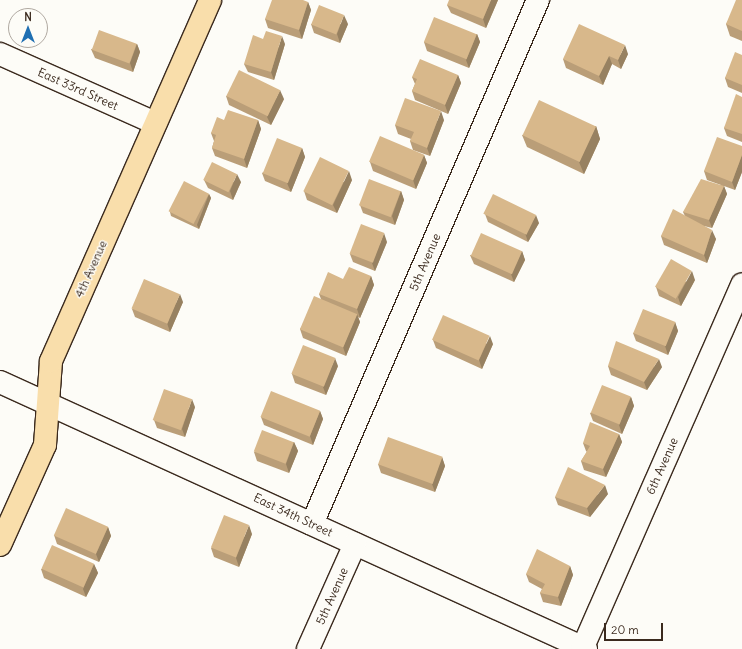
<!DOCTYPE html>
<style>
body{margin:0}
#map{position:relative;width:742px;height:649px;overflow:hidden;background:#fdfcf7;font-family:Delius,sans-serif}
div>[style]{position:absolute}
.roads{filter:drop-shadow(1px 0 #3b2a1e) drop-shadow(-1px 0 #3b2a1e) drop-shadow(0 1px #3b2a1e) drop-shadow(0 -1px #3b2a1e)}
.minor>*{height:22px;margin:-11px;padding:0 11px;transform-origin:11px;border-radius:11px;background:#fdfcf7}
.major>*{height:22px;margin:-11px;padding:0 11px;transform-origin:11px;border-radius:11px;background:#f9deab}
.wall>*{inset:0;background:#ba9e78}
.shaded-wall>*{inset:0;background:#978161}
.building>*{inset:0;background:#d8b88b;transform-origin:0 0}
span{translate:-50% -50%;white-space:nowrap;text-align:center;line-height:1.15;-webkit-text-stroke:3px #fdfcf7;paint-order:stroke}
.street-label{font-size:12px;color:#3b2a1e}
.north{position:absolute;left:8px;top:8px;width:40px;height:40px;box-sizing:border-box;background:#fdfcf7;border:1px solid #afa8a0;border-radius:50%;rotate:0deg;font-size:11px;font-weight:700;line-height:16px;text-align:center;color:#3b2a1e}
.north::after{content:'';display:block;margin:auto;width:14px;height:18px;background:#1f6fb2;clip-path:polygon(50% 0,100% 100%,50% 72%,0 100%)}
.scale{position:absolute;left:604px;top:623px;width:59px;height:18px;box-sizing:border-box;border:2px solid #3b2a1e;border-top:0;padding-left:5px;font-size:12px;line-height:14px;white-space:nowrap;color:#3b2a1e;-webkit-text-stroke:3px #fdfcf7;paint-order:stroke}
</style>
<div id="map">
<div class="roads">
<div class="minor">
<i style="left:0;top:54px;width:170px;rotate:24deg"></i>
<i style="left:0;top:382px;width:644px;rotate:24.5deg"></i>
<i style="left:312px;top:524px;width:571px;rotate:-66.67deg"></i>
<i style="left:583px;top:647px;width:396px;rotate:-66.3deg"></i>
<i style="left:308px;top:649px;width:115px;rotate:-65.9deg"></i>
</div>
<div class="major">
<i style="left:0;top:545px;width:110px;rotate:-65.8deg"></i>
<i style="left:45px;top:445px;width:84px;rotate:-85.9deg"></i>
<i style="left:51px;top:361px;width:394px;rotate:-66.2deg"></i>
</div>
</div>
<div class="wall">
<i style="clip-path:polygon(498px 0,486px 28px,451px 13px,447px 5px)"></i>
<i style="clip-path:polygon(742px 0,742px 41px,730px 36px,726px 24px)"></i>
<i style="clip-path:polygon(308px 2px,311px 10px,302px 39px,268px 28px,265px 19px)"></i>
<i style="clip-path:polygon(311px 24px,348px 24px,340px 43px,314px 33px)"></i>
<i style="clip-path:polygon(477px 34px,480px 42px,469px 68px,427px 51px,424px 42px)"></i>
<i style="clip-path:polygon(137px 44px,140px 52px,133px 72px,95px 58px,91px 49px)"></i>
<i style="clip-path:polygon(285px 44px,274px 80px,248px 72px,244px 64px)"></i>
<i style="clip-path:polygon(628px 54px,621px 69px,612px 64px,603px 85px,566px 68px,563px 59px)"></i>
<i style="clip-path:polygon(742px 55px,742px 93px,728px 87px,725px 78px)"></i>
<i style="clip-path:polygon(458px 75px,461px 83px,448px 114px,415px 100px,412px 91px,415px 84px,412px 77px)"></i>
<i style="clip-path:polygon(226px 96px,284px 99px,271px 125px,229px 105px)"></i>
<i style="clip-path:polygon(742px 97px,742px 142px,727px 136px,724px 128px)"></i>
<i style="clip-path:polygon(224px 120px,258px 120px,261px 129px,247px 168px,215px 156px,212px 148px,214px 141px,211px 133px)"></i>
<i style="clip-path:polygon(444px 120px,430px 156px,413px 150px,410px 141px,411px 139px,398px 134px,395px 125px)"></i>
<i style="clip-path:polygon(596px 126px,600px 139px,584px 174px,527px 147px,522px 135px)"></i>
<i style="clip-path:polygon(742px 146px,742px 172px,735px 190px,724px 186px,727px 194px,712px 228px,704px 226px,716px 239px,707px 263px,664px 245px,661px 236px,685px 216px,683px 212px,721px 185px,707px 180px,704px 171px)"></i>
<i style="clip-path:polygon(302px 148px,305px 157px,291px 192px,265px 181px,262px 173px)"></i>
<i style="clip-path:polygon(424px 155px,427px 163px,416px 189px,373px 171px,370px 162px)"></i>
<i style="clip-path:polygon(204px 180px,241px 182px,233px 200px,208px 188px)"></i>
<i style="clip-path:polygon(352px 180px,337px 213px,307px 200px,304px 191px)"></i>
<i style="clip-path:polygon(401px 191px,404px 200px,395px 225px,363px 213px,360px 205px)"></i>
<i style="clip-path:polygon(209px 194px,211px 198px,199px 229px,171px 216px,170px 212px)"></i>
<i style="clip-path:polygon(485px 214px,539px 223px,528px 242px,488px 222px)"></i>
<i style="clip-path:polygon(387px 242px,375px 271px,353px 262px,350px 254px)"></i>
<i style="clip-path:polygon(522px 251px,525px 260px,514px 282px,474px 264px,470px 255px)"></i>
<i style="clip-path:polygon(371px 276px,374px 285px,360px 318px,358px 317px,360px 322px,346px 356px,303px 338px,300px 329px,321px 299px,319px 294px,343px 279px)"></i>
<i style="clip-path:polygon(695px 280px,681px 306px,659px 296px,656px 287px)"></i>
<i style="clip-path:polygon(183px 302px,170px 332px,135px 317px,132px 309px)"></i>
<i style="clip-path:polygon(675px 322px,678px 331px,668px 355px,636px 341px,633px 333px)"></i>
<i style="clip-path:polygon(433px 340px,493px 344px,482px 369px,436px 348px)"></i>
<i style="clip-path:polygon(338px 366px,326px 395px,295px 383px,292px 374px)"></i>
<i style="clip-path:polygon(608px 366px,662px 367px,647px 390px,611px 375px)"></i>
<i style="clip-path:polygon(631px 397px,634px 406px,622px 434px,593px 421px,590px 413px)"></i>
<i style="clip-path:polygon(195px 407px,185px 437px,157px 428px,154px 420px)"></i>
<i style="clip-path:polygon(320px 411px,323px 419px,313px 445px,264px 425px,261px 417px)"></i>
<i style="clip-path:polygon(619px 434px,622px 442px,606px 477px,584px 470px,581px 461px,587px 452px,586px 451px,583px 443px)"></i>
<i style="clip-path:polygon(294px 442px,298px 451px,289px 473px,257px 461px,254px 452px)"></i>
<i style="clip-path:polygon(442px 457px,445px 466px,435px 492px,381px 473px,378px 464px)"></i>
<i style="clip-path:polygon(608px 494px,590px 517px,558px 505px,555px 497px)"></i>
<i style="clip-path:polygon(108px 527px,111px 536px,99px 562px,57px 544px,54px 535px)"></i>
<i style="clip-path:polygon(252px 534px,239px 567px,214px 557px,211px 548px)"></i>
<i style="clip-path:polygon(94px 564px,98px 573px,86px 597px,44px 578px,41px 569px)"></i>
<i style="clip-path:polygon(570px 566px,573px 575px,561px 606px,543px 602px,540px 593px,542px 589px,529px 582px,526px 574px)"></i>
</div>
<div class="shaded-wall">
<i style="clip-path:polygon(491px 0,498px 0,486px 28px,483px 19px)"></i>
<i style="clip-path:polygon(308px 2px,311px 10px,302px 39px,299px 30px)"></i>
<i style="clip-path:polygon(344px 15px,348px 24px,340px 43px,337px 34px)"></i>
<i style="clip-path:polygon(477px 34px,480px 42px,469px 68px,466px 60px)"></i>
<i style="clip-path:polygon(282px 36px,285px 44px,274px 80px,271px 72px)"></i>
<i style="clip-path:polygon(137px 44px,140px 52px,133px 72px,130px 63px)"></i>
<i style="clip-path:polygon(625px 45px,628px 54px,621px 69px,618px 60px)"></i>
<i style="clip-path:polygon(609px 56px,612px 64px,603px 85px,599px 76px)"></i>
<i style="clip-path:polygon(458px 75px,461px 83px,448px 114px,445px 105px)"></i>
<i style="clip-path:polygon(280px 90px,284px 99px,271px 125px,267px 117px)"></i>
<i style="clip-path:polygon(441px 111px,444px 120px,430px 156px,427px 148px)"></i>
<i style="clip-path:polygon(258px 120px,261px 129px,247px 168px,244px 159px)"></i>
<i style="clip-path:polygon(596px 126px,600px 139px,584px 174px,579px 162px)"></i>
<i style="clip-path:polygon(302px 148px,305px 157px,291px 192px,287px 183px)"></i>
<i style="clip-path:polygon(424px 155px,427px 163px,416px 189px,413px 180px)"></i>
<i style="clip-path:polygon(742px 155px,742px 172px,735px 190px,732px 182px)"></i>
<i style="clip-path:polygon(349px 171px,352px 180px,337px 213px,333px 205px)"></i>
<i style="clip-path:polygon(237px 174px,241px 182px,233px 200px,230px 191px)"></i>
<i style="clip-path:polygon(724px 186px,727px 194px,712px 228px,709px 220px)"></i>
<i style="clip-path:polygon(401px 191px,404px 200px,395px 225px,392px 216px)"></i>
<i style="clip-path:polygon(209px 194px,211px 198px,199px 229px,197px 225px)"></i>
<i style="clip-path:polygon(536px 215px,539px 223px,528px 242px,525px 233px)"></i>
<i style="clip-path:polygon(712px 230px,716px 239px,707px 263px,704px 255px)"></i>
<i style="clip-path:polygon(384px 233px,387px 242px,375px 271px,372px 263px)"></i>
<i style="clip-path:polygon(522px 251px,525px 260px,514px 282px,511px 274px)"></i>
<i style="clip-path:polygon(692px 271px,695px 280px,681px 306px,678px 297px)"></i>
<i style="clip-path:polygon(371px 276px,374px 285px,360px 318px,357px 309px)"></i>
<i style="clip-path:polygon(180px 294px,183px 302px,170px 332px,167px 323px)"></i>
<i style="clip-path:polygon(357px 314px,360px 322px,346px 356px,343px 347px)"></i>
<i style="clip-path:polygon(675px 322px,678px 331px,668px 355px,665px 346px)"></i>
<i style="clip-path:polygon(490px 336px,493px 344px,482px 369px,479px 360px)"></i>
<i style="clip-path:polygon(335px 358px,338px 366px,326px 395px,323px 387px)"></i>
<i style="clip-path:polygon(659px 359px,662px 367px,647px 390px,644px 382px)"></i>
<i style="clip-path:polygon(631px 397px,634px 406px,622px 434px,619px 425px)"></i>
<i style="clip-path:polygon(192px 399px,195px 407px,185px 437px,182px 429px)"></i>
<i style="clip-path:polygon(320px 411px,323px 419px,313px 445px,310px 436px)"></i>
<i style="clip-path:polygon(619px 434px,622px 442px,606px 477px,603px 469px)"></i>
<i style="clip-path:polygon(294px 442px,298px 451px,289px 473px,286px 464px)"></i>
<i style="clip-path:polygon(442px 457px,445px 466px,435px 492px,432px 484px)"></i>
<i style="clip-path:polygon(605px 485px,608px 494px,590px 517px,587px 508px)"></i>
<i style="clip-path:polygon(249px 525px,252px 534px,239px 567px,236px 558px)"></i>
<i style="clip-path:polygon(108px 527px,111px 536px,99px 562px,96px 554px)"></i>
<i style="clip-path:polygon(94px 564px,98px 573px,86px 597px,83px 589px)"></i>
<i style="clip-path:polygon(570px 566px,573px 575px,561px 606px,558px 597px)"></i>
</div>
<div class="building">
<i style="clip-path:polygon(272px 0,303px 0,308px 2px,299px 30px,265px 19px)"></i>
<i style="clip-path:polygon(449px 0,491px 0,483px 19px,447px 5px)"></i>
<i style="clip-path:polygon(736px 0,742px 0,742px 31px,726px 24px)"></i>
<i style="left:319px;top:5px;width:27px;height:21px;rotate:22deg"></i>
<i style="left:434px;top:17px;width:46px;height:27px;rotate:22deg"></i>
<i style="clip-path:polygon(579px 24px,625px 45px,618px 60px,609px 56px,599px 76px,563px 59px)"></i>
<i style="left:99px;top:30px;width:40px;height:21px;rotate:20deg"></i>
<i style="clip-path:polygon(266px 31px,282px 36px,271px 72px,244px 64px,253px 35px,263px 39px)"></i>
<i style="clip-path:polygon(735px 52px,742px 55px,742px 85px,725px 78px)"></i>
<i style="clip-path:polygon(420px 59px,458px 75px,445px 105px,412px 91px,417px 79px,412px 77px)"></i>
<i style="left:239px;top:70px;width:46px;height:29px;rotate:26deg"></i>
<i style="clip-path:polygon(736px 94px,742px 97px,742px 134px,724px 128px)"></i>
<i style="clip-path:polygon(405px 98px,441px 111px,427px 148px,410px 141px,414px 132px,395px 125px)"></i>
<i style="left:539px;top:100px;width:63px;height:39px;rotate:25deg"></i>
<i style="clip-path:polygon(228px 110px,258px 120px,244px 159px,212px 148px,216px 135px,211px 133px,217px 117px,224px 120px)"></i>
<i style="left:380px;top:136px;width:48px;height:28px;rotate:23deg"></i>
<i style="clip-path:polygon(717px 137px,742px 146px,742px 155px,732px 182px,704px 171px)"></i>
<i style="left:277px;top:138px;width:27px;height:38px;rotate:22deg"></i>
<i style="left:320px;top:157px;width:32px;height:38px;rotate:26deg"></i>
<i style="left:212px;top:162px;width:28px;height:20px;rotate:26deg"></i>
<i style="left:369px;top:179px;width:34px;height:28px;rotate:21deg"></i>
<i style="clip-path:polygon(701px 179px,724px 186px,709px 220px,683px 212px)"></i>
<i style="left:184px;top:181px;width:28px;height:34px;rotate:27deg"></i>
<i style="left:493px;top:194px;width:48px;height:22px;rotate:26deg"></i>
<i style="clip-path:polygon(673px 209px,712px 230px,704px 255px,661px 236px)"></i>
<i style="left:361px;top:224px;width:25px;height:32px;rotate:21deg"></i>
<i style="left:481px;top:233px;width:45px;height:25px;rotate:24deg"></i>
<i style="left:671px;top:259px;width:24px;height:32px;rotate:30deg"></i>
<i style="clip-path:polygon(349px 267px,371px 276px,357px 309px,319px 294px,328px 272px,343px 279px)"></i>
<i style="left:144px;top:279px;width:39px;height:32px;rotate:23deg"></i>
<i style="left:314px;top:296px;width:47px;height:36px;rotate:23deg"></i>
<i style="left:643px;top:309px;width:35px;height:26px;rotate:22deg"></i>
<i style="left:443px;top:315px;width:51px;height:27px;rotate:24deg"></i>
<i style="clip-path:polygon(616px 341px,659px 359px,644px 382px,608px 366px)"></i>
<i style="left:303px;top:345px;width:35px;height:31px;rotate:22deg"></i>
<i style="left:602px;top:385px;width:31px;height:30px;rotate:22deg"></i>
<i style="left:164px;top:389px;width:30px;height:33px;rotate:20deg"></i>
<i style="left:271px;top:391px;width:53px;height:28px;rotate:22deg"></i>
<i style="clip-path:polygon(590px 422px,619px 434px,603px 469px,581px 461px,590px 446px,583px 443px)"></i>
<i style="left:262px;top:430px;width:34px;height:23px;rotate:21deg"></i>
<i style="left:388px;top:437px;width:58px;height:29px;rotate:20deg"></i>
<i style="clip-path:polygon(568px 467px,605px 485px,587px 508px,555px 497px)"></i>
<i style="left:66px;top:508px;width:46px;height:30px;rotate:24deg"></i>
<i style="left:224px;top:515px;width:27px;height:35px;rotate:22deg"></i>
<i style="left:52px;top:545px;width:46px;height:26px;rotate:24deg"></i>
<i style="clip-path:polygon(537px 549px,570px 566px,558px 597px,540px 593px,545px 584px,526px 574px)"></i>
</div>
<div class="street-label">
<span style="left:78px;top:89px;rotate:24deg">East 33rd Street</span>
<span style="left:425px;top:262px;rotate:-67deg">5th Avenue</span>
<span style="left:91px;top:269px;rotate:-66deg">4th Avenue</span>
<span style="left:662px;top:466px;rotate:-66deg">6th Avenue</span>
<span style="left:293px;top:515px;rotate:25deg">East 34th Street</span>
<span style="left:332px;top:596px;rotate:-66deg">5th Avenue</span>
</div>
<div class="north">N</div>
<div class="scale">20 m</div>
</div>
